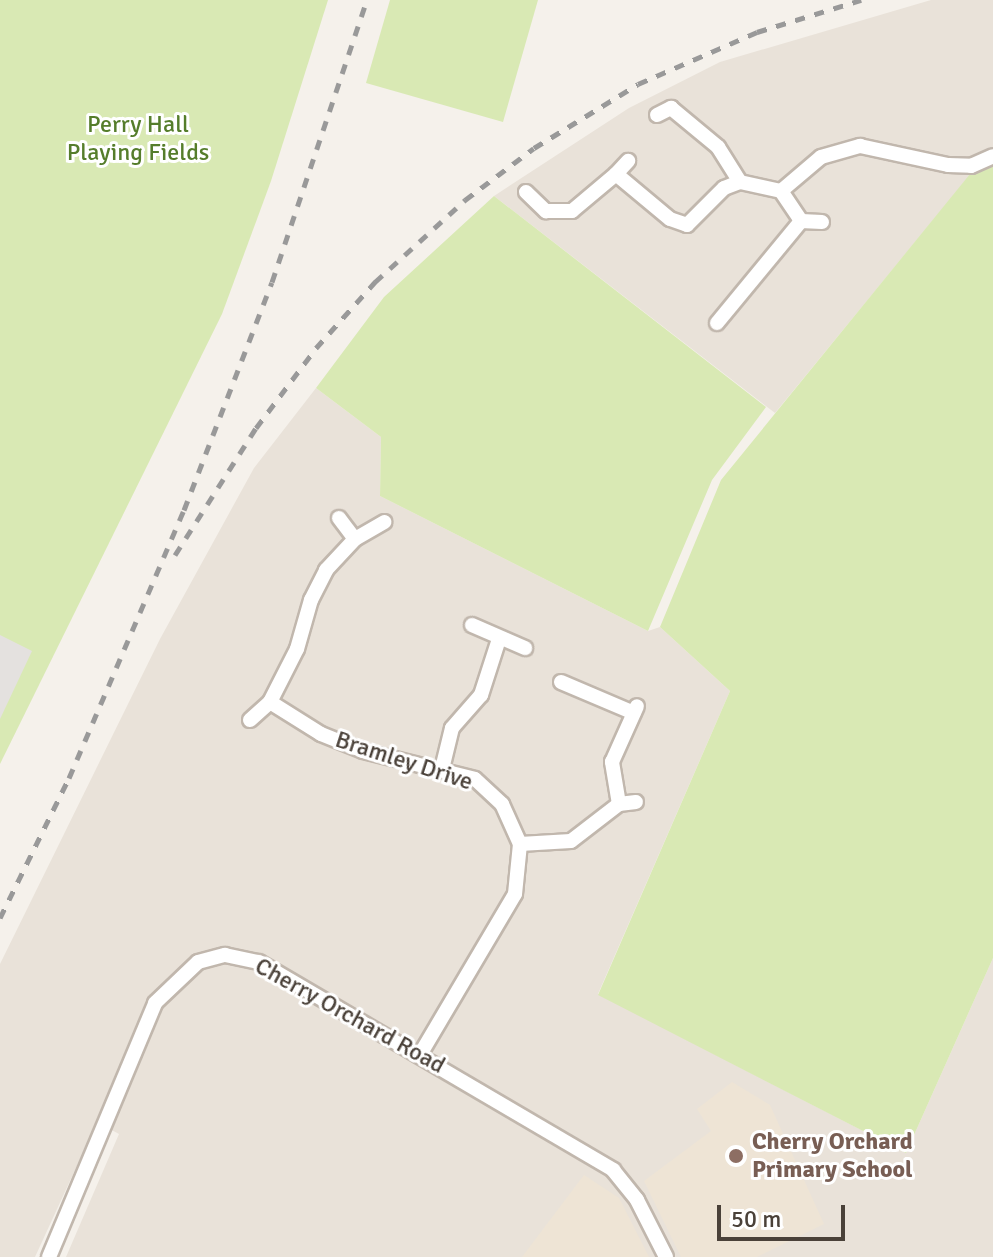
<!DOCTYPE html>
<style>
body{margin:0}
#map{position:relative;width:993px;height:1257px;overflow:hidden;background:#f5f1eb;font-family:Signika,sans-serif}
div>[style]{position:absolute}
.residential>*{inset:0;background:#e9e2d9}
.education>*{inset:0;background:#eee4d5}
.green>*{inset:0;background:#d9e9b4}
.parking>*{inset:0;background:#e4e1df}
.roads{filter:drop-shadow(2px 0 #c1b7ad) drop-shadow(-2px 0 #c1b7ad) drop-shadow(0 2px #c1b7ad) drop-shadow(0 -2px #c1b7ad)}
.street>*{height:14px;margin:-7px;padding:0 7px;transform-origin:7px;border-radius:7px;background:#fff}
.rail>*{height:5px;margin-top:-2.5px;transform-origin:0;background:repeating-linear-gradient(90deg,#999 0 10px,transparent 0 20px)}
.dots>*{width:22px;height:22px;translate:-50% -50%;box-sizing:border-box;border:4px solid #fff;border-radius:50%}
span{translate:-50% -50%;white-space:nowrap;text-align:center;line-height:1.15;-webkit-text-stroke:6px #fff;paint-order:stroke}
.park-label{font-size:24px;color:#557d2b}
.street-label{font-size:24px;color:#4a4139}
.education-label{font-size:24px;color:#785e54;font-weight:700}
.left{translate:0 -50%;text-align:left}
.scale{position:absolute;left:717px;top:1205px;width:128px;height:36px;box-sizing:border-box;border:4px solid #4a4139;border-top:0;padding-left:10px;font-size:24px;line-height:28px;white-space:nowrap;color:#4a4139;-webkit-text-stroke:6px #fff;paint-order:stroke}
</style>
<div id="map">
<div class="residential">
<i style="clip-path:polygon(931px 0,993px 0,993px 166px,970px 175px,775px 413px,494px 196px,629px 108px,720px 62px)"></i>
<i style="clip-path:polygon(316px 388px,381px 437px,380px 496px,648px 631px,660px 627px,730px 691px,598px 994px,906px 1153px,993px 958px,993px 1257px,66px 1257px,119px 1134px,97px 1122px,35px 1257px,0 1257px,0 964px,160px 639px,254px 468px)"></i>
</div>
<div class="education">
<i style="clip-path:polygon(732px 1082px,770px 1105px,824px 1224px,757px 1257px,681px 1257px,644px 1181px,711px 1131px,697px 1109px)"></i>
<i style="clip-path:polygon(584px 1175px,619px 1198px,649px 1257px,522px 1257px)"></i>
</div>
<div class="green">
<i style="clip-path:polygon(0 0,328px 0,271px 181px,222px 314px,0 764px)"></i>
<i style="clip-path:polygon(390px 0,538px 0,503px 122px,366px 83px)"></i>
<i style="clip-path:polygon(993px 166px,993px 958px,906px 1153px,598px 995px,730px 691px,660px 627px,721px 480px,970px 174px)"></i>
<i style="clip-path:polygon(494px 196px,766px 407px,712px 480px,648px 631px,380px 496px,381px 437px,316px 388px,384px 297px)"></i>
</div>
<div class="parking">
<i style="clip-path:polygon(0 635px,32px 651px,0 719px)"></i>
</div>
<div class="roads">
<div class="street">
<i style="left:657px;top:115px;width:16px;rotate:-27deg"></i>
<i style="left:671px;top:108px;width:61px;rotate:39.7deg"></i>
<i style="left:718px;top:147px;width:41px;rotate:57.8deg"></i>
<i style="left:740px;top:182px;width:42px;rotate:12.4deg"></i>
<i style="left:781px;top:191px;width:52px;rotate:-40.4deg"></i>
<i style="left:821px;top:157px;width:41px;rotate:-15.8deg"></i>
<i style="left:860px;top:146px;width:90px;rotate:12.2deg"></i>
<i style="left:948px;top:165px;width:23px;rotate:2deg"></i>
<i style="left:971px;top:166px;width:24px;rotate:-24deg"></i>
<i style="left:616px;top:174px;width:18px;rotate:-47deg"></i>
<i style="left:781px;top:191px;width:36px;rotate:56deg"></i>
<i style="left:801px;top:221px;width:21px;rotate:3deg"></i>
<i style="left:526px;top:192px;width:28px;rotate:44deg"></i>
<i style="left:546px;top:211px;width:26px"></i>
<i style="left:572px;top:211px;width:57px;rotate:-40.1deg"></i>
<i style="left:616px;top:174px;width:70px;rotate:39.8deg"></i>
<i style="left:670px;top:219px;width:18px;rotate:19deg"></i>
<i style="left:687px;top:225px;width:52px;rotate:-45deg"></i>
<i style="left:724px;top:188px;width:17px;rotate:-21deg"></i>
<i style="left:717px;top:323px;width:132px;rotate:-50.5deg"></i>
<i style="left:339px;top:518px;width:26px;rotate:53deg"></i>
<i style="left:472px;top:625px;width:58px;rotate:23.5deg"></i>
<i style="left:561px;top:682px;width:79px;rotate:23deg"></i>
<i style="left:270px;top:702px;width:60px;rotate:32.1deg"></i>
<i style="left:321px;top:734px;width:45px;rotate:22deg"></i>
<i style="left:363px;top:751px;width:115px;rotate:14deg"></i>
<i style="left:475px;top:779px;width:37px;rotate:43deg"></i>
<i style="left:502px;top:804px;width:44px;rotate:65.8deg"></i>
<i style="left:520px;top:844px;width:50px;rotate:95.7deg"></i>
<i style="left:515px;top:894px;width:185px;rotate:120.6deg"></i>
<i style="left:250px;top:720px;width:27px;rotate:-42deg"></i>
<i style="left:270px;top:702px;width:59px;rotate:-63deg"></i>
<i style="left:297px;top:649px;width:51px;rotate:-74.1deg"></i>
<i style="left:311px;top:600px;width:34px;rotate:-63deg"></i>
<i style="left:326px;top:570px;width:42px;rotate:-46.9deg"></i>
<i style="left:355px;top:539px;width:34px;rotate:-30deg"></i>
<i style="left:442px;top:769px;width:42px;rotate:-76.3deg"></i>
<i style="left:452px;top:728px;width:44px;rotate:-48.7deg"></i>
<i style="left:481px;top:695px;width:59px;rotate:-72.2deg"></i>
<i style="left:619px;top:804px;width:43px;rotate:-99.5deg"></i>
<i style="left:612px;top:762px;width:61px;rotate:-65.9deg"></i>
<i style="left:520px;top:844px;width:51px;rotate:-3.4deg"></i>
<i style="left:571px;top:841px;width:61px;rotate:-37.6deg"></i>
<i style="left:619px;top:804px;width:17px;rotate:-7deg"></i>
<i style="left:49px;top:1257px;width:275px;rotate:-67.3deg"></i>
<i style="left:155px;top:1003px;width:59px;rotate:-43.6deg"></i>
<i style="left:198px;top:962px;width:28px;rotate:-15deg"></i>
<i style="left:225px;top:955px;width:35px;rotate:12deg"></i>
<i style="left:259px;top:962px;width:411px;rotate:30.4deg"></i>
<i style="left:613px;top:1170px;width:38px;rotate:51deg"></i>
<i style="left:637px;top:1200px;width:64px;rotate:63deg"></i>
</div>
</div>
<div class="rail">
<i style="left:175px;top:555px;width:151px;rotate:-57.5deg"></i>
<i style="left:256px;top:428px;width:100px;rotate:-53.1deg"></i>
<i style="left:316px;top:348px;width:89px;rotate:-48.2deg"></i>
<i style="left:375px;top:282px;width:122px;rotate:-42.3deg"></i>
<i style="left:465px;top:200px;width:86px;rotate:-37deg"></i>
<i style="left:534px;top:148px;width:122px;rotate:-31.6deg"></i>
<i style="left:638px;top:84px;width:130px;rotate:-23.6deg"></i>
<i style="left:757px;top:32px;width:109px;rotate:-17.1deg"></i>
<i style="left:0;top:918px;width:156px;rotate:-63.8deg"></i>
<i style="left:69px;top:778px;width:292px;rotate:-66.8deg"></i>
<i style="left:184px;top:510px;width:244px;rotate:-68.9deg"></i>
<i style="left:272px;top:282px;width:298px;rotate:-71.4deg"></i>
</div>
<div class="dots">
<i style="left:736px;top:1156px;background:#8d6e63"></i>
</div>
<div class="park-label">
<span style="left:138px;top:139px">Perry Hall<br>Playing Fields</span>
</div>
<div class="street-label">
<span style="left:404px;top:761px;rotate:18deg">Bramley Drive</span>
<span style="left:350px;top:1016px;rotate:29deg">Cherry Orchard Road</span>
</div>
<div class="education-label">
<span class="left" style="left:752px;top:1156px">Cherry Orchard<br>Primary School</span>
</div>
<div class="scale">50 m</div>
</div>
